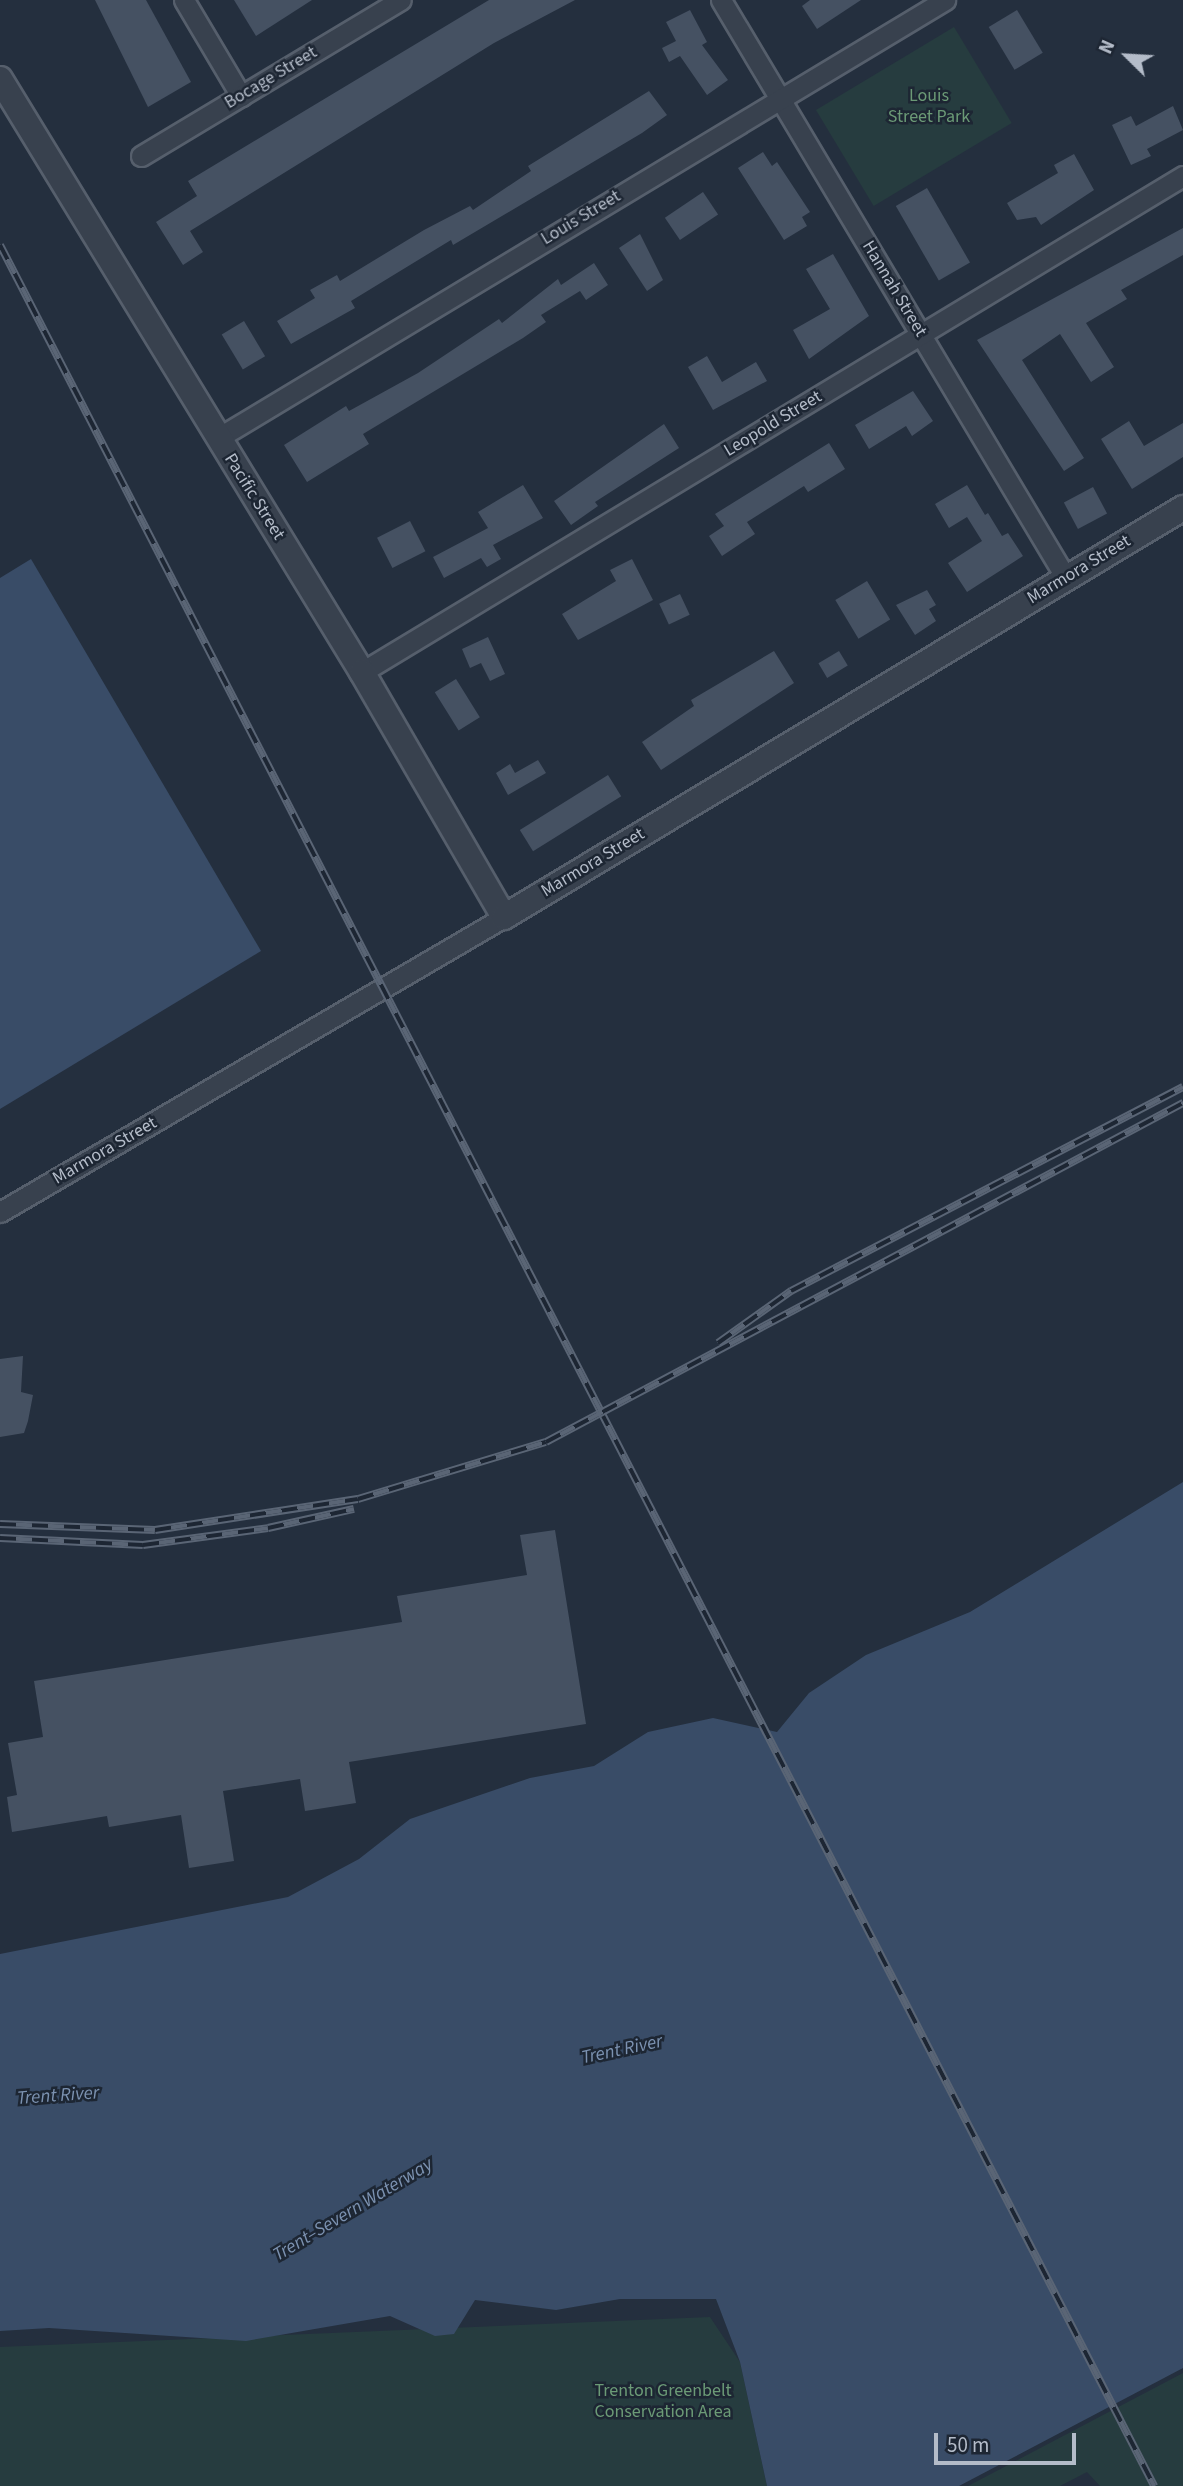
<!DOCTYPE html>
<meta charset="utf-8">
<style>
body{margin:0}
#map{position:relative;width:1183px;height:2486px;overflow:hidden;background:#242f3e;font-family:"Source Sans 3",sans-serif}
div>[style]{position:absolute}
.green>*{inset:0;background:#263c3f;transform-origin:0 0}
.water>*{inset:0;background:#394c67}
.building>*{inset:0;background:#455162;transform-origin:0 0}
.roads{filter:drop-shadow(2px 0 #565f6c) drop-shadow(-2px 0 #565f6c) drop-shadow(0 2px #565f6c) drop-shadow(0 -2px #565f6c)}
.minor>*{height:19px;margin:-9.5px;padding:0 9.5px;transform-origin:9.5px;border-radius:9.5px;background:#38414e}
.tertiary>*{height:24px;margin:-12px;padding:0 12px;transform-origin:12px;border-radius:12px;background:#38414e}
.rail>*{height:8px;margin-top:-4px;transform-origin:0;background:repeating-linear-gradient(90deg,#1d2633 0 16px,#5a6575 0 32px);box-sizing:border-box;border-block:2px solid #5a6575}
span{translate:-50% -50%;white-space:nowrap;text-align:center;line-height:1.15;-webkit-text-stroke:5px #1d2633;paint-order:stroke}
.street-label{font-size:18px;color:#b4bcc9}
.park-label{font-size:18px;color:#6b9a76}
.water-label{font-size:19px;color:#7c92b1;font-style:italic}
.north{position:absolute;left:1092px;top:21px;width:70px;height:70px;-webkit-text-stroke:5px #1d2633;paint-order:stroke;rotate:294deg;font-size:19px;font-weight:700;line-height:28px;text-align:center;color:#b4bcc9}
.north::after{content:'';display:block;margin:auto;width:24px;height:32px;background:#b4bcc9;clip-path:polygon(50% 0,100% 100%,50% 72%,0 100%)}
.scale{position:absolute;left:934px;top:2433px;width:142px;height:32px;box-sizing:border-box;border:4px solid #b4bcc9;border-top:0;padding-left:9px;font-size:21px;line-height:24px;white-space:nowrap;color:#b4bcc9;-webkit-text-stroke:5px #1d2633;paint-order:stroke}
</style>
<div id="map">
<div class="green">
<i style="left:954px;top:27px;width:112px;height:161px;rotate:59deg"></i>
<i style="clip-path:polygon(710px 2317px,740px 2362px,767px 2486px,0 2486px,0 2347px)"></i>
<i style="clip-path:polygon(1183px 2373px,1183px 2486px,1100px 2486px,1087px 2472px,1060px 2486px,968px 2486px)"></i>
</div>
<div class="water">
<i style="clip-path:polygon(31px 559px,261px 951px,0 1109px,0 578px)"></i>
<i style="clip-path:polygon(1183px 1482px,1183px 2368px,959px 2486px,767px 2486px,740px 2362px,716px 2299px,620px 2299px,556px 2310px,475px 2300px,454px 2334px,435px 2336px,390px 2316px,246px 2341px,49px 2328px,0 2331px,0 1954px,288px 1897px,359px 1859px,410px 1819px,530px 1778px,594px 1766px,648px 1732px,713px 1718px,777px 1732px,809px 1693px,866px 1655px,970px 1612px)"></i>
</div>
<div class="building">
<i style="clip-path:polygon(95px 0,146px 0,191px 82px,148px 107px)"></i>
<i style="clip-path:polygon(234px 0,312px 0,256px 36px)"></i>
<i style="clip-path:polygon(489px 0,575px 0,494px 43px,190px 231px,203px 252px,183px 265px,156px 222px,197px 196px,188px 181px)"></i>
<i style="clip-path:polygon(810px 0,861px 0,817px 29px,802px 6px)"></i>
<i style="clip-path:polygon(690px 10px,707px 42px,702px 45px,728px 80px,707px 95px,680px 56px,669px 62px,662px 48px,676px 41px,666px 22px)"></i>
<i style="left:1017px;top:10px;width:50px;height:33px;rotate:59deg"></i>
<i style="clip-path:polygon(649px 91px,667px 115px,642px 133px,453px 245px,451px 240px,351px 301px,355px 308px,291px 344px,277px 321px,315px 298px,310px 290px,337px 275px,340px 281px,424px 230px,470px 206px,473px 210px,531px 171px,528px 166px)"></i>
<i style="clip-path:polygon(1173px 106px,1183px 130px,1147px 149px,1151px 156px,1131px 165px,1112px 125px,1131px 116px,1136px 126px)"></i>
<i style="clip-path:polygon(763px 152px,772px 166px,777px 162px,810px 212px,802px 217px,807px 226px,784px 240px,738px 168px)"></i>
<i style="clip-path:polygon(1074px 154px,1094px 190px,1041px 225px,1036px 217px,1017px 220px,1007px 203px,1058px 173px,1054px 165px)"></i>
<i style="left:927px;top:188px;width:86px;height:36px;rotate:60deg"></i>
<i style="left:703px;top:192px;width:27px;height:46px;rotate:56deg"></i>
<i style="clip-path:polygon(1183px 228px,1183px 255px,1121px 290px,1127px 299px,1086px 323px,1114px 367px,1091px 382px,1060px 334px,1022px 360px,1084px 458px,1064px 471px,977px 340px)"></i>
<i style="clip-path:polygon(640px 234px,663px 280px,647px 291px,619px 248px)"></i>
<i style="clip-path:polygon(833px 254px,869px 316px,809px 359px,793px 330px,830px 309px,806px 269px)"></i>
<i style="clip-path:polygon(594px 263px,608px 285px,586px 300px,580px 291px,541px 315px,546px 322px,523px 338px,363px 434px,369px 444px,307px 482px,284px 445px,346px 406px,349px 411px,418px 373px,499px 319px,502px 323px,558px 279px,561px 285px)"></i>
<i style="left:244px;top:321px;width:41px;height:26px;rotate:59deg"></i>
<i style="clip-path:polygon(707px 356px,722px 382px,756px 362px,767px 381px,713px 410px,688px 367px)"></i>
<i style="clip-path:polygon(913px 391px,933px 421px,912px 436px,906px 426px,869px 449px,855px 425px)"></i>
<i style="clip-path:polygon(1129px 421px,1144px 446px,1183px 423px,1183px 457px,1132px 489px,1101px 439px)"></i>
<i style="clip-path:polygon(664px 424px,679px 448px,595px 502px,598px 506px,571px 525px,554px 501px)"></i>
<i style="clip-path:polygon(829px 443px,845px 469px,808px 492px,804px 486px,747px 522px,755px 534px,722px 556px,709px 536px,724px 526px,715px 514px)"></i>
<i style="clip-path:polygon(523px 485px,543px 518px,493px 545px,501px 559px,487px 567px,481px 558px,444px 578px,433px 557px,488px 528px,478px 512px)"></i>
<i style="clip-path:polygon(967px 485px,985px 515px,988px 513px,1002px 536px,1008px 533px,1023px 556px,967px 592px,948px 563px,982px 541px,967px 517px,949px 528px,935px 504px)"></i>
<i style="left:1093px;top:487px;width:30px;height:33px;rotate:62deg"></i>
<i style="left:410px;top:521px;width:34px;height:37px;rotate:63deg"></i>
<i style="clip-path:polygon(632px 559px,653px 600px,578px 640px,562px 614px,616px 581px,610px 570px)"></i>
<i style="left:867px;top:581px;width:45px;height:37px;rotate:59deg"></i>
<i style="clip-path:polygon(927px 590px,936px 605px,929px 609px,936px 621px,915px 635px,896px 605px)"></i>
<i style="left:680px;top:594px;width:23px;height:23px;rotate:65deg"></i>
<i style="clip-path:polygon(488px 637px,505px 674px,490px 681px,481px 663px,470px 668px,462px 649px)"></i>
<i style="clip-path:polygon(774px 651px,794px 683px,661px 770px,642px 742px,694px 706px,691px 700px)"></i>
<i style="left:839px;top:651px;width:17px;height:24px;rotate:59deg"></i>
<i style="left:456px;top:679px;width:45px;height:25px;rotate:58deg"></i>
<i style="clip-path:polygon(538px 760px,546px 773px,508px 795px,496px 773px,510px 764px,515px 773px)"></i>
<i style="left:608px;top:775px;width:25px;height:104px;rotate:58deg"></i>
<i style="clip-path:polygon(23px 1356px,21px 1392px,33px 1395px,28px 1421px,24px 1433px,0 1437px,0 1359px)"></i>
<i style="clip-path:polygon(555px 1530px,586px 1724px,349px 1762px,356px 1803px,305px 1811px,300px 1779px,223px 1791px,234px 1861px,189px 1868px,181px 1815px,109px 1827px,107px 1816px,12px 1832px,7px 1797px,17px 1795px,8px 1743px,43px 1737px,34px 1681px,402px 1622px,397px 1596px,527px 1575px,520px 1535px)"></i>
</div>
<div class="roads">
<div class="minor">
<i style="left:184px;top:0;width:112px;rotate:59.3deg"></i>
<i style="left:721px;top:0;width:673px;rotate:59.17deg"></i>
<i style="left:141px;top:156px;width:303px;rotate:-31deg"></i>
<i style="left:218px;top:438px;width:849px;rotate:-31.07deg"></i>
<i style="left:362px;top:672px;width:959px;rotate:-31.14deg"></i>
<i style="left:0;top:1212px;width:584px;rotate:-30.34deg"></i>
</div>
<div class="tertiary">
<i style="left:0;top:79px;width:695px;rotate:58.6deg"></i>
<i style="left:362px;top:672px;width:283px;rotate:59.9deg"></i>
<i style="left:504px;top:917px;width:793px;rotate:-31.06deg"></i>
</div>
</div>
<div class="rail">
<i style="left:0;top:245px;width:2521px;rotate:62.75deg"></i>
<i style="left:718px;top:1343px;width:90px;rotate:-35.5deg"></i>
<i style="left:791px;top:1291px;width:442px;rotate:-27.5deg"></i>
<i style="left:0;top:1524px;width:155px;rotate:2.2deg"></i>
<i style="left:155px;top:1530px;width:205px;rotate:-8.7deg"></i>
<i style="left:358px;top:1499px;width:196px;rotate:-16.9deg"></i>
<i style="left:546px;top:1442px;width:722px;rotate:-28.02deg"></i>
<i style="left:0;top:1538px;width:143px;rotate:2.8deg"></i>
<i style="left:143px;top:1545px;width:126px;rotate:-7.7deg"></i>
<i style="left:268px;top:1528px;width:88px;rotate:-12.5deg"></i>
</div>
<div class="street-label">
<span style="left:271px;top:78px;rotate:-31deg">Bocage Street</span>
<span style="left:581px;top:218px;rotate:-31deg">Louis Street</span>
<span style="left:894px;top:289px;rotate:59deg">Hannah Street</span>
<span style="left:773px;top:424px;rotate:-31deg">Leopold Street</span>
<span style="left:254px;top:497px;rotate:58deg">Pacific Street</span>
<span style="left:1079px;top:570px;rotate:-31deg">Marmora Street</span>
<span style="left:593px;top:863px;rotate:-31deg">Marmora Street</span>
<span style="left:105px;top:1151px;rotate:-30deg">Marmora Street</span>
</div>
<div class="park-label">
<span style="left:929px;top:107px">Louis<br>Street Park</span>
<span style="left:663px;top:2402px">Trenton Greenbelt<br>Conservation Area</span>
</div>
<div class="water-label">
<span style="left:622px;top:2050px;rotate:-12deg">Trent River</span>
<span style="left:58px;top:2096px;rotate:-4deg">Trent River</span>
<span style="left:353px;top:2210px;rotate:-31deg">Trent–Severn Waterway</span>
</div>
<div class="north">N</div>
<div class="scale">50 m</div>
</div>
